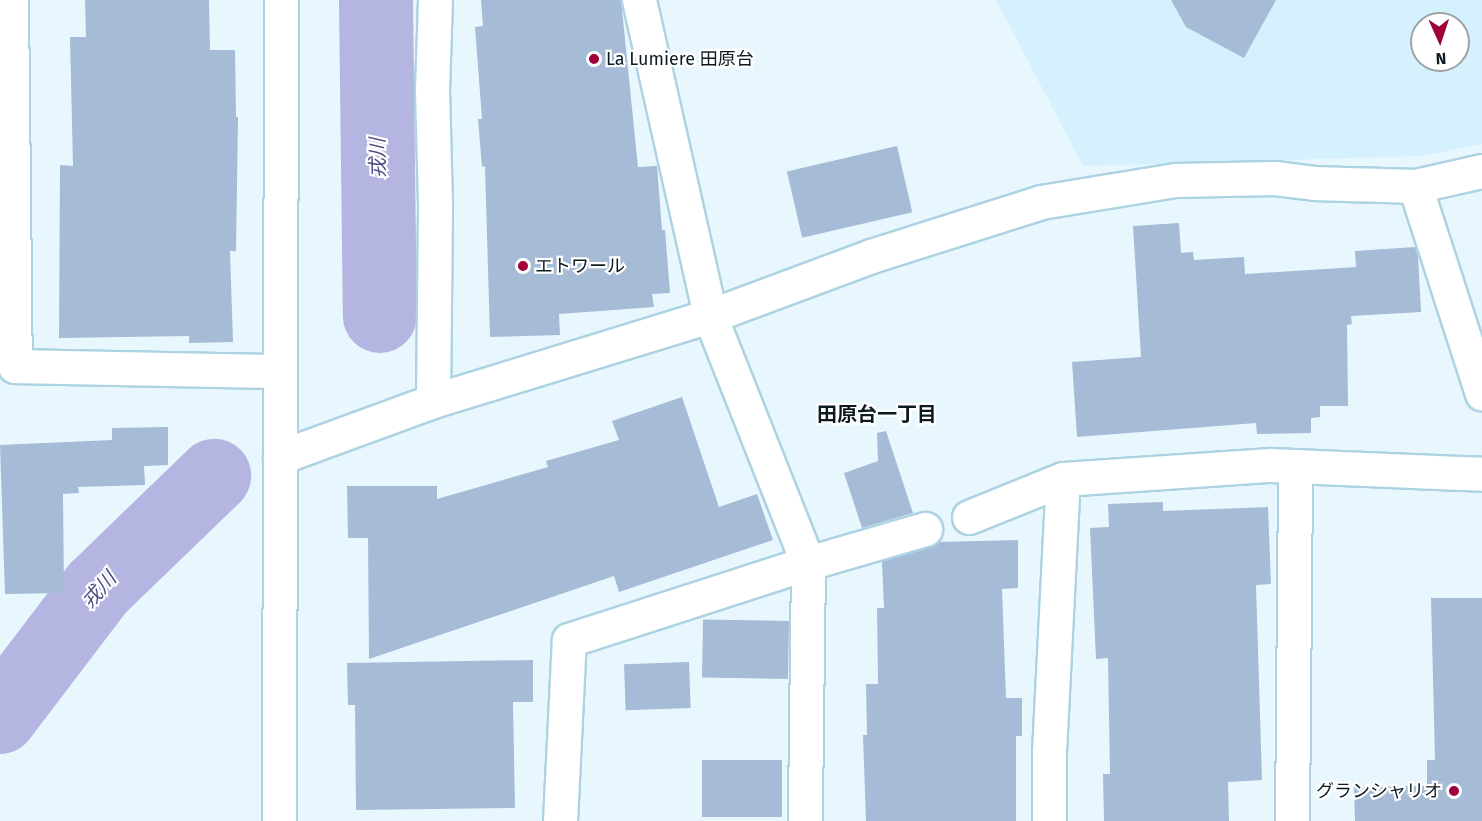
<!DOCTYPE html>
<meta charset="utf-8">
<style>
body{margin:0}
#map{position:relative;width:1482px;height:821px;overflow:hidden;background:#e8f7fe;font-family:"Fira Sans","Noto Sans JP",sans-serif}
div>[style]{position:absolute}
.built>*{inset:0;background:#d5f1fe}
.river>*{height:74px;margin:-37px;padding:0 37px;transform-origin:37px;border-radius:37px;background:#b5b5e1}
.building>*{inset:0;background:#a5bbd6;transform-origin:0 0}
.roads{filter:drop-shadow(2px 0 #add3e3) drop-shadow(-2px 0 #add3e3) drop-shadow(0 2px #add3e3) drop-shadow(0 -2px #add3e3)}
.minor>*{height:33px;margin:-16.5px;padding:0 16.5px;transform-origin:16.5px;border-radius:16.5px;background:#fff}
.dots>*{width:16px;height:16px;translate:-50% -50%;box-sizing:border-box;border:3px solid #fff;border-radius:50%}
span{translate:-50% -50%;white-space:nowrap;text-align:center;line-height:1.15;-webkit-text-stroke:4.5px #fff;paint-order:stroke}
.poi-label{font-size:18px;color:#0d1b21}
.left{translate:0 -50%;text-align:left}
.right{translate:-100% -50%;text-align:right}
.water-label{font-size:20px;color:#4d4b83;font-style:italic}
.neighbourhood-label{font-size:20px;color:#0d1b21;font-weight:700}
.north{position:absolute;left:1410px;top:12px;width:60px;height:60px;box-sizing:border-box;background:#fff;border:2px solid #9ea4a6;border-radius:50%;rotate:177deg;font-size:16px;font-weight:700;line-height:24px;text-align:center;color:#0d1b21}
.north::after{content:'';display:block;margin:auto;width:21px;height:27px;background:#a0003b;clip-path:polygon(50% 0,100% 100%,50% 72%,0 100%)}
</style>
<div id="map">
<div class="built">
<i style="clip-path:polygon(evenodd,996px 0,1482px 0,1482px 144px,1422px 156px,1083px 166px,996px 0,1422px 24px,1458px 24px,1458px 60px,1422px 60px,1422px 24px)"></i>
</div>
<div class="river">
<i style="left:376px;top:0;width:316px;rotate:89.3deg"></i>
<i style="left:0;top:717px;width:161px;rotate:-52.8deg"></i>
<i style="left:97px;top:589px;width:163px;rotate:-44deg"></i>
</div>
<div class="building">
<i style="clip-path:polygon(85px 0,209px 0,210px 50px,235px 50px,236px 117px,238px 117px,236px 251px,230px 251px,233px 342px,189px 343px,189px 336px,59px 338px,60px 165px,73px 166px,70px 37px,86px 37px)"></i>
<i style="clip-path:polygon(481px 0,621px 0,638px 167px,657px 166px,662px 230px,665px 230px,670px 293px,652px 294px,654px 307px,559px 314px,560px 335px,490px 337px,485px 166px,482px 167px,478px 119px,482px 119px,475px 27px,483px 26px)"></i>
<i style="clip-path:polygon(1171px 0,1276px 0,1244px 58px,1186px 27px)"></i>
<i style="left:897px;top:146px;width:68px;height:113px;rotate:77deg"></i>
<i style="clip-path:polygon(1179px 223px,1181px 253px,1193px 252px,1194px 260px,1244px 257px,1245px 274px,1356px 267px,1355px 251px,1415px 247px,1418px 256px,1421px 312px,1351px 316px,1352px 324px,1347px 325px,1348px 406px,1320px 406px,1320px 417px,1311px 418px,1311px 433px,1257px 434px,1256px 423px,1077px 437px,1072px 362px,1141px 357px,1133px 226px)"></i>
<i style="clip-path:polygon(682px 397px,719px 507px,757px 494px,773px 540px,619px 592px,614px 576px,369px 659px,368px 538px,348px 538px,347px 486px,437px 486px,437px 499px,548px 467px,546px 461px,619px 440px,612px 421px)"></i>
<i style="clip-path:polygon(168px 427px,168px 465px,144px 466px,145px 485px,78px 487px,79px 493px,63px 494px,64px 593px,5px 594px,0 445px,112px 440px,112px 428px)"></i>
<i style="clip-path:polygon(886px 431px,913px 513px,862px 528px,844px 473px,878px 461px,877px 433px)"></i>
<i style="clip-path:polygon(1163px 502px,1163px 511px,1268px 507px,1271px 584px,1256px 585px,1262px 780px,1228px 782px,1229px 821px,1104px 821px,1103px 774px,1110px 774px,1108px 658px,1096px 659px,1090px 528px,1109px 527px,1108px 504px)"></i>
<i style="clip-path:polygon(1018px 540px,1018px 588px,1002px 589px,1006px 698px,1022px 698px,1022px 736px,1016px 736px,1016px 821px,866px 821px,863px 735px,867px 735px,866px 684px,878px 684px,877px 608px,884px 608px,882px 561px,930px 547px,938px 542px)"></i>
<i style="clip-path:polygon(1431px 598px,1482px 598px,1482px 821px,1355px 821px,1354px 787px,1427px 786px,1427px 760px,1435px 760px)"></i>
<i style="left:789px;top:621px;width:58px;height:86px;rotate:91deg"></i>
<i style="clip-path:polygon(533px 660px,533px 702px,513px 702px,515px 808px,356px 810px,355px 705px,348px 705px,347px 663px)"></i>
<i style="left:689px;top:662px;width:46px;height:65px;rotate:88deg"></i>
<i style="left:782px;top:760px;width:57px;height:80px;rotate:90deg"></i>
</div>
<div class="roads">
<div class="minor">
<i style="left:11px;top:0;width:366px;rotate:89.4deg"></i>
<i style="left:15px;top:366px;width:265px;rotate:1.1deg"></i>
<i style="left:639px;top:0;width:324px;rotate:77.3deg"></i>
<i style="left:710px;top:316px;width:266px;rotate:68.4deg"></i>
<i style="left:808px;top:563px;width:258px;rotate:90.7deg"></i>
<i style="left:1415px;top:186px;width:218px;rotate:72.1deg"></i>
<i style="left:433px;top:401px;width:197px;rotate:-89.4deg"></i>
<i style="left:435px;top:204px;width:114px;rotate:-91.5deg"></i>
<i style="left:432px;top:90px;width:90px;rotate:-88.1deg"></i>
<i style="left:280px;top:457px;width:163px;rotate:-20.1deg"></i>
<i style="left:433px;top:401px;width:290px;rotate:-17.1deg"></i>
<i style="left:710px;top:316px;width:172px;rotate:-20.4deg"></i>
<i style="left:871px;top:256px;width:178px;rotate:-17.6deg"></i>
<i style="left:1041px;top:202px;width:136px;rotate:-9.3deg"></i>
<i style="left:1175px;top:180px;width:100px;rotate:-1.1deg"></i>
<i style="left:1275px;top:178px;width:39px;rotate:7deg"></i>
<i style="left:1314px;top:183px;width:101px;rotate:1.7deg"></i>
<i style="left:1415px;top:186px;width:69px;rotate:-12.6deg"></i>
<i style="left:969px;top:517px;width:101px;rotate:-22deg"></i>
<i style="left:1063px;top:479px;width:208px;rotate:-3.9deg"></i>
<i style="left:1271px;top:465px;width:211px;rotate:2.4deg"></i>
<i style="left:279px;top:821px;width:821px;rotate:-89.86deg"></i>
<i style="left:560px;top:821px;width:181px;rotate:-87.2deg"></i>
<i style="left:569px;top:640px;width:251px;rotate:-17.9deg"></i>
<i style="left:808px;top:563px;width:122px;rotate:-16.2deg"></i>
<i style="left:1049px;top:821px;width:69px;rotate:-90deg"></i>
<i style="left:1049px;top:752px;width:273px;rotate:-87.1deg"></i>
<i style="left:1292px;top:821px;width:355px;rotate:-89.5deg"></i>
</div>
</div>
<div class="dots">
<i style="left:594px;top:59px;background:#a0003b"></i>
<i style="left:523px;top:266px;background:#a0003b"></i>
<i style="left:1454px;top:791px;background:#a0003b"></i>
</div>
<div class="poi-label">
<span class="left" style="left:606px;top:59px">La Lumiere 田原台</span>
<span class="left" style="left:535px;top:266px">エトワール</span>
<span class="right" style="left:1442px;top:791px">グランシャリオ</span>
</div>
<div class="water-label">
<span style="left:378px;top:158px;rotate:-91deg">戎川</span>
<span style="left:99px;top:590px;rotate:-48deg">戎川</span>
</div>
<div class="neighbourhood-label">
<span style="left:877px;top:414px">田原台一丁目</span>
</div>
<div class="north">N</div>
</div>
